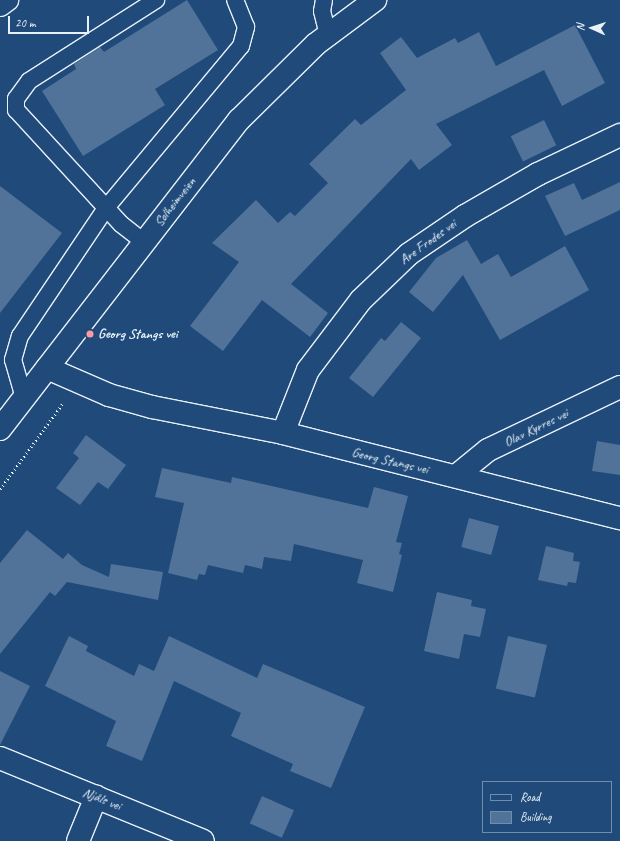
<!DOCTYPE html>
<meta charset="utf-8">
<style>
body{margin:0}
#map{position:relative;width:620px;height:841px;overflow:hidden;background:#1f4a7a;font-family:Caveat,sans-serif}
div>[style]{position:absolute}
.building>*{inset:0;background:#517399;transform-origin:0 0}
.path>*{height:2.5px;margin-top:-1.25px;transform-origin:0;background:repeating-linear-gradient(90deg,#e8f1f8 0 1px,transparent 0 4px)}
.roads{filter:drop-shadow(1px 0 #e8f1f8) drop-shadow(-1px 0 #e8f1f8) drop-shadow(0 1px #e8f1f8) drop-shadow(0 -1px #e8f1f8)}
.lane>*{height:16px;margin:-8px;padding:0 8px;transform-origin:8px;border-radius:8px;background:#1f4a7a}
.street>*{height:22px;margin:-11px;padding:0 11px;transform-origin:11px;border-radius:11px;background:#1f4a7a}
.secondary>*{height:22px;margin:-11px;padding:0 11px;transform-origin:11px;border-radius:11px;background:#1f4a7a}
.highway>*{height:22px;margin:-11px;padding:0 11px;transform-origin:11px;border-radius:11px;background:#1f4a7a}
.dots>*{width:11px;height:11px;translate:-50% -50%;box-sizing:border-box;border:2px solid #1f4a7a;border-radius:50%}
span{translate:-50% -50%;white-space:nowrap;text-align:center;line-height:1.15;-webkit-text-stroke:3px #1f4a7a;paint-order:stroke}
.street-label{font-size:14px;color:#e8f1f8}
.poi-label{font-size:14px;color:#e8f1f8;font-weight:700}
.left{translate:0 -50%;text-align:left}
.legend{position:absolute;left:482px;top:781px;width:130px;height:52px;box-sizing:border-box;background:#1f4a7a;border:1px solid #6f8dac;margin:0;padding:5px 7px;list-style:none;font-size:12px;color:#e8f1f8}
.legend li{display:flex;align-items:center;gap:8px;height:20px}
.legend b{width:20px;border:1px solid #6f8dac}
.north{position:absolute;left:572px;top:8px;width:40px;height:40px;-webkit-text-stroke:3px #1f4a7a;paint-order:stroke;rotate:273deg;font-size:11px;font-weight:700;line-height:16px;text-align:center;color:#e8f1f8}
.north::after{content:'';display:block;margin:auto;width:14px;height:18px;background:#e8f1f8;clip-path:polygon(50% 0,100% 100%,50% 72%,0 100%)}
.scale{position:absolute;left:8px;top:16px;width:81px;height:18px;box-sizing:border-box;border:2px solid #e8f1f8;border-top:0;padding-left:5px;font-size:12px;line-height:14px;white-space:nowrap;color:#e8f1f8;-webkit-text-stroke:3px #1f4a7a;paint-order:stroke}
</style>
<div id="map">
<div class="building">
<i style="clip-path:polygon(187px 0,218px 50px,155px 89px,165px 105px,83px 156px,42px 91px,76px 69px,74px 64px,100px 47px,104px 52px)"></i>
<i style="clip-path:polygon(575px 25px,605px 83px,562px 106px,544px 70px,436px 124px,452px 145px,419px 170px,411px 159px,291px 284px,328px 313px,310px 337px,262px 300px,223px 351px,190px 326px,239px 262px,212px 243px,256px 200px,278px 223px,290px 212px,295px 216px,328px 183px,309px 164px,355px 119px,361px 125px,406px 90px,380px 53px,401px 37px,417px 58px,455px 38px,458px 43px,479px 32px,496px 66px)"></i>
<i style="left:544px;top:120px;width:28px;height:37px;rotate:64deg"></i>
<i style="clip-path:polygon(620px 182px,620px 210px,565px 236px,545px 196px,574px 183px,582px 200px)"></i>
<i style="clip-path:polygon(0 186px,62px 233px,0 313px)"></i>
<i style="clip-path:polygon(467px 240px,481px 264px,498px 254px,511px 277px,565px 246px,589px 290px,500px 340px,463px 275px,433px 312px,409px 292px,436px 258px)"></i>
<i style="clip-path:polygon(401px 322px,421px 338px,373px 397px,349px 378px,381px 338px,385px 341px)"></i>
<i style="clip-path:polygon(86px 435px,126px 465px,108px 489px,98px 482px,80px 505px,56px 488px,79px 458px,73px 453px)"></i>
<i style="clip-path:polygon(597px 441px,620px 445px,620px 475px,592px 471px)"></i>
<i style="clip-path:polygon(162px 468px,231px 483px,232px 477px,368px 508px,374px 487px,408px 496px,396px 542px,402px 543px,399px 554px,402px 555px,393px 592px,357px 583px,363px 560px,294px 544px,291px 561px,264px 557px,262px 569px,245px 565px,243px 573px,208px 565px,205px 575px,199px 574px,197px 580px,168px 573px,184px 503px,155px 497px)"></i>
<i style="left:469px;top:518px;width:31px;height:30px;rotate:15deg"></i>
<i style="clip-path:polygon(27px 530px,63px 559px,68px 553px,82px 565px,109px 577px,111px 564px,163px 572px,158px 600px,67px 582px,55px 596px,50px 592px,0 654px,0 563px)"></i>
<i style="clip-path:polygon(546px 546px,574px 553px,573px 561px,580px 562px,576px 583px,568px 582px,567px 586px,538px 580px)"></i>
<i style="clip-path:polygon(437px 592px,472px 600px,471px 606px,486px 609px,480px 637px,464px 634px,459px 659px,424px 651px)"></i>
<i style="clip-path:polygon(69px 636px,88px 646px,86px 651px,134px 676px,139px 664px,154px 671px,169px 636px,257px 678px,263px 664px,365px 707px,331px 788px,290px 771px,293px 764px,231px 736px,241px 713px,174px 681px,142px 761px,106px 746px,116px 721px,45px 686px)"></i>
<i style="left:508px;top:636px;width:40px;height:54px;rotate:13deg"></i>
<i style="clip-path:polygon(0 671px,30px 686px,0 745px)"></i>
<i style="left:262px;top:796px;width:35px;height:30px;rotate:24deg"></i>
</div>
<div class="path">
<i style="left:0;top:489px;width:107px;rotate:-53.8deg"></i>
</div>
<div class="roads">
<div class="lane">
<i style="left:324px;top:0;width:11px;rotate:100deg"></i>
<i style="left:322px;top:11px;width:25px;rotate:76deg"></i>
<i style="left:144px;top:242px;width:29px;rotate:-142deg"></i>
<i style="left:121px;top:224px;width:155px;rotate:-132.6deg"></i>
<i style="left:16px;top:110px;width:11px;rotate:-90deg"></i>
<i style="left:16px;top:99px;width:22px;rotate:-54deg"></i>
<i style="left:29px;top:81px;width:151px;rotate:-32.5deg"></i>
<i style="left:24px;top:398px;width:40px;rotate:-106deg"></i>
<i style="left:13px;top:360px;width:25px;rotate:-74deg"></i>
<i style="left:20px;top:336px;width:154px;rotate:-56.1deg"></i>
<i style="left:106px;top:208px;width:211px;rotate:-50.2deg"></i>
<i style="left:241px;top:46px;width:20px;rotate:-75deg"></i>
<i style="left:246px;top:27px;width:29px;rotate:-112deg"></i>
</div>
<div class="street">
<i style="left:47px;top:368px;width:68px;rotate:23.5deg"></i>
<i style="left:109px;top:395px;width:45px;rotate:15.6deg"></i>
<i style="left:152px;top:407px;width:134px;rotate:11.2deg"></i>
<i style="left:283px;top:433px;width:348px;rotate:14.2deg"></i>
<i style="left:283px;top:433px;width:68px;rotate:-68.4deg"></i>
<i style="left:308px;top:370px;width:88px;rotate:-52.9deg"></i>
<i style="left:361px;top:300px;width:66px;rotate:-43.8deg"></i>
<i style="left:409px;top:254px;width:68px;rotate:-34.2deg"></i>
<i style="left:465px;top:216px;width:84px;rotate:-29.9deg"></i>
<i style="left:538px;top:174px;width:91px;rotate:-25.4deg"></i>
<i style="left:456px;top:476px;width:41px;rotate:-39.1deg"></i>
<i style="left:488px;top:450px;width:146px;rotate:-25.5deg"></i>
<i style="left:0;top:758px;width:219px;rotate:22.2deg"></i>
<i style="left:78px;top:841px;width:48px;rotate:-67.8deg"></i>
</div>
<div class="secondary">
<i style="left:0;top:429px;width:391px;rotate:-52.3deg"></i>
<i style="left:239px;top:120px;width:108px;rotate:-44.6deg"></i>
<i style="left:316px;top:44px;width:74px;rotate:-36.7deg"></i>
</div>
<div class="highway">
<i style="left:0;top:5px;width:9px;rotate:-36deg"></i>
</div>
</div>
<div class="dots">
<i style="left:90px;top:334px;background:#ff9aa2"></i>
</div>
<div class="street-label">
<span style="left:175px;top:202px;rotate:-52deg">Solheimveien</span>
<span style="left:428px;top:242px;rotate:-36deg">Are Frodes vei</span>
<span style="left:536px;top:428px;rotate:-26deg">Olav Kyrres vei</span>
<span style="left:390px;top:461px;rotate:13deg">Georg Stangs vei</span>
<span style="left:102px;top:799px;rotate:22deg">Njåls vei</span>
</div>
<div class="poi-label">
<span class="left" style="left:98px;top:334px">Georg Stangs vei</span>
</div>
<ul class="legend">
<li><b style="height:5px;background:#1f4a7a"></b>Road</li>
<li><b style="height:11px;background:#517399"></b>Building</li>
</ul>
<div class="north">N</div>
<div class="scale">20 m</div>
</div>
